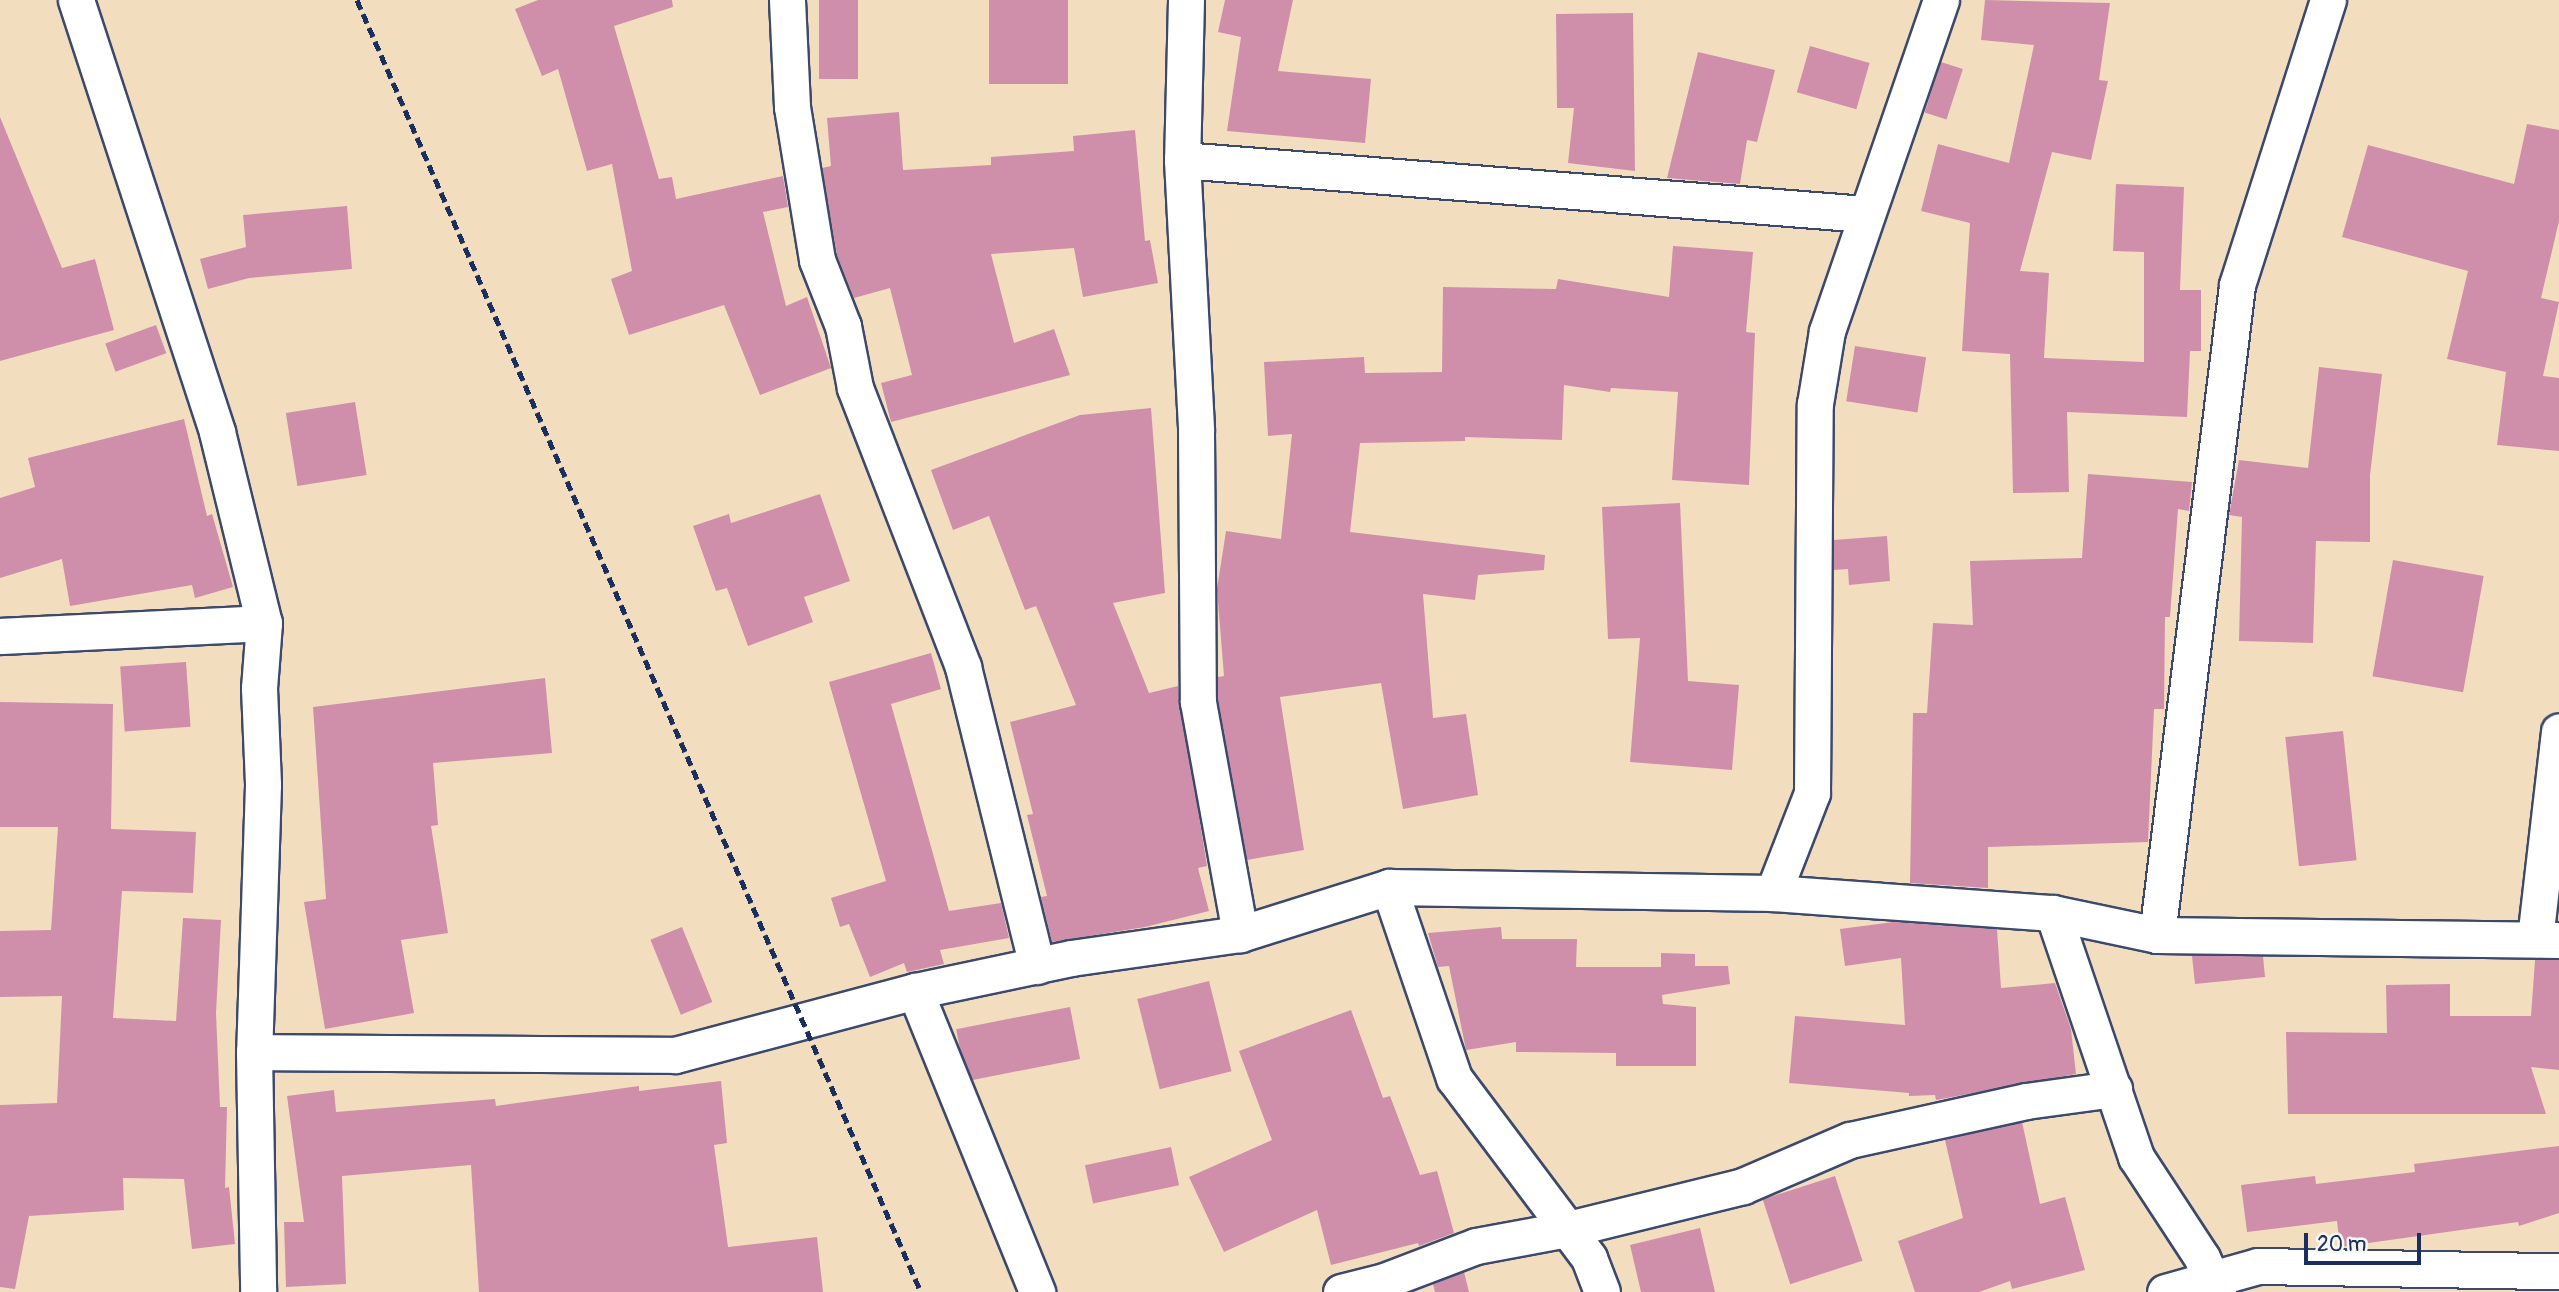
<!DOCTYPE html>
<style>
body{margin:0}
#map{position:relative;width:2559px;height:1292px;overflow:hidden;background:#f3ddbf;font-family:Pangolin,sans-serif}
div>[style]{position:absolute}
.building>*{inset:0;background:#cf8fab;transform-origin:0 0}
.roads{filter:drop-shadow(2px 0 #3b496d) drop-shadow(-2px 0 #3b496d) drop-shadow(0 2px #3b496d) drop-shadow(0 -2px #3b496d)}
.street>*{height:35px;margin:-17.5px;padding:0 17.5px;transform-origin:17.5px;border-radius:17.5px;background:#fff}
.rail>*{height:5px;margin-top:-2.5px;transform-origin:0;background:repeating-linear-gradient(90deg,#1b2f5e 0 10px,transparent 0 15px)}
span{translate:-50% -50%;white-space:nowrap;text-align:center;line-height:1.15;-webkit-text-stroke:5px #f6f6f2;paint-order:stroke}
.scale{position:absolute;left:2304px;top:1233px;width:117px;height:32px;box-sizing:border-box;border:4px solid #1b2f5e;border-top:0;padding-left:9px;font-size:21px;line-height:24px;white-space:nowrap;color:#1b2f5e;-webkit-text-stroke:5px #f6f6f2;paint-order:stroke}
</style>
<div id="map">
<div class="building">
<i style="clip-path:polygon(538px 0,672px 0,673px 7px,614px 26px,659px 179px,672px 177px,676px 199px,783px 176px,788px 207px,763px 212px,786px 306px,807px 297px,831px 368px,760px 395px,724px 305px,629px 335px,611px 279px,632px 271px,612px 164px,587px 171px,558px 69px,542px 76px,515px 9px)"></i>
<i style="left:819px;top:0;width:39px;height:79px"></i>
<i style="left:989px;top:0;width:79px;height:84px"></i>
<i style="clip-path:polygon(1225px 0,1293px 0,1278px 71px,1371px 79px,1365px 143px,1227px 131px,1241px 37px,1218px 32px)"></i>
<i style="clip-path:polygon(1985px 0,2110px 3px,2099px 80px,2108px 81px,2091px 160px,2052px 152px,2020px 271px,2049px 273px,2044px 358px,2144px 362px,2144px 252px,2113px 251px,2116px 184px,2184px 187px,2180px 290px,2201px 290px,2201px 351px,2190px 351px,2187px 417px,2067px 412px,2069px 492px,2013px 493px,2010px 354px,1962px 351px,1970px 223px,1921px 211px,1938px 144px,2009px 163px,2034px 45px,1981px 40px)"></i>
<i style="clip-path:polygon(1633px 13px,1635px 171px,1568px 163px,1574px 108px,1557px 108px,1556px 14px)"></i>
<i style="left:1810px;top:46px;width:62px;height:48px;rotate:16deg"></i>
<i style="clip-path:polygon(1698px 52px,1775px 70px,1757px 142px,1747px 140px,1740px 184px,1667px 178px)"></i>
<i style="left:1941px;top:62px;width:23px;height:53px;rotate:18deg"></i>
<i style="clip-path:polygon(899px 112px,903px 170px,991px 165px,991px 157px,1074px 151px,1073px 136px,1135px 130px,1145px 241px,1150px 240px,1158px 283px,1083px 297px,1074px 248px,991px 254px,1014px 343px,1054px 329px,1070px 375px,891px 422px,881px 383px,912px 375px,890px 288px,854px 298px,837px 255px,822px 168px,831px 166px,827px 118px)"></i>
<i style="clip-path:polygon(0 117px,62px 268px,95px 259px,114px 330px,0 361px)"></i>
<i style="clip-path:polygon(2527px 124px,2559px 130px,2559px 221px,2541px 298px,2559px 302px,2543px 376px,2559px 378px,2559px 451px,2497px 445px,2506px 372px,2447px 359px,2468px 271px,2342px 237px,2368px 145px,2514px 184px)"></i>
<i style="clip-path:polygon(347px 206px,352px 269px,249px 278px,208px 289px,200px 259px,246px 247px,243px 215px)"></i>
<i style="clip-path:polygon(1673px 246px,1753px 252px,1746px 332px,1755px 333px,1749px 485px,1672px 480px,1678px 392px,1611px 388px,1610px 392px,1564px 385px,1562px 440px,1465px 437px,1465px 441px,1360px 443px,1350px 532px,1545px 555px,1544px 570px,1478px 575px,1475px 600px,1423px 594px,1433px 718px,1466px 714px,1478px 795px,1403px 809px,1381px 683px,1280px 697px,1304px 850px,1247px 860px,1218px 700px,1218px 677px,1224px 676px,1217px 589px,1226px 531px,1281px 539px,1292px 434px,1268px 436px,1264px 362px,1364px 357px,1365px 373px,1442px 372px,1443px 287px,1556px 289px,1558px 279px,1669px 297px)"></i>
<i style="left:156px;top:325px;width:30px;height:54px;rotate:70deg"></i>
<i style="left:1855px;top:346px;width:72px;height:56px;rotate:9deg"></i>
<i style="clip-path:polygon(2319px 367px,2382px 374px,2370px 475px,2370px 542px,2316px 541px,2313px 643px,2239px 641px,2242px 517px,2229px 515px,2239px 460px,2308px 468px)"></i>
<i style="left:355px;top:402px;width:74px;height:70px;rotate:81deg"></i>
<i style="clip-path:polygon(1151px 408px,1165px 593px,1113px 603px,1149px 693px,1178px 686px,1207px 866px,1198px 868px,1209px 911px,1145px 927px,1052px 942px,1041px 897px,1047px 896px,1027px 815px,1033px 814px,1010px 722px,1076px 705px,1036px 606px,1025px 610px,989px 516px,953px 530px,931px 470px,1080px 415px)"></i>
<i style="clip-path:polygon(184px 419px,207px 516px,212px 514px,233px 587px,195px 598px,192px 585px,70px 606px,62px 559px,0 578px,0 498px,35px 487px,28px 458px)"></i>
<i style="clip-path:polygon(2088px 474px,2192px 482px,2189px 511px,2178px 509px,2170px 617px,2165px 617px,2164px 709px,2154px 709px,2148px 842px,1988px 847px,1988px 888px,1910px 883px,1913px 713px,1927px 713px,1933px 623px,1973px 625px,1970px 561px,2082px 558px)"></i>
<i style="clip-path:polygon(820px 494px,850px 581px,804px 597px,813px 622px,748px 646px,727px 588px,716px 591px,693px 526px,729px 514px,731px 523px)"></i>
<i style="clip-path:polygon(1680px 503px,1688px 681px,1739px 685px,1732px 770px,1630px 762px,1640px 638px,1608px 639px,1602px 507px)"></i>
<i style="clip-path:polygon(1887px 536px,1890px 581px,1849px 585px,1848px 569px,1834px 570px,1834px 540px)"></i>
<i style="left:2393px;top:560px;width:92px;height:118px;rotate:10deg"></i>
<i style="clip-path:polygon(931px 653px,941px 689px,891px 704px,949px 911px,1001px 903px,1009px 938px,940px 950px,944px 964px,907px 972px,904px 963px,870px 977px,849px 924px,840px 927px,831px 898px,886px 881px,829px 682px)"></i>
<i style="left:186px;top:662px;width:65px;height:66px;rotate:86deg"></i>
<i style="clip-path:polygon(545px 678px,552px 753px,433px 763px,438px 825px,431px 826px,448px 933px,401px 940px,414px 1013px,325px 1029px,304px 902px,326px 899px,313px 707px)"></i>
<i style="clip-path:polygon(0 702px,113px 704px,111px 829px,196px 832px,193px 893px,122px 891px,113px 1018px,176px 1021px,183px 918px,221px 920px,216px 1013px,220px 1107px,227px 1107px,225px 1188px,229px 1187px,235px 1244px,192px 1249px,184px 1179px,123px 1178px,124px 1210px,29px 1216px,15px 1289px,0 1287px,0 1105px,57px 1103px,62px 996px,0 997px,0 931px,51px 930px,58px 827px,0 827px)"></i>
<i style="left:2343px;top:731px;width:130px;height:58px;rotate:84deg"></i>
<i style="clip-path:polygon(1894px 922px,1997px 929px,2001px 988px,2055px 983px,2071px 1029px,2076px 1074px,1936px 1100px,1935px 1095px,1909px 1096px,1909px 1093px,1789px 1083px,1795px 1016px,1905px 1025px,1901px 958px,1845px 966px,1840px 929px)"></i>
<i style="left:682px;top:927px;width:81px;height:34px;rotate:68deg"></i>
<i style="clip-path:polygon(1501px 927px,1502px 939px,1577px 939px,1576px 967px,1661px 967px,1661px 953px,1695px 954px,1695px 966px,1728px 966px,1730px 984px,1662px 995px,1663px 1004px,1696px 1007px,1696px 1066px,1616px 1066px,1616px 1053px,1516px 1052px,1516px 1042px,1466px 1050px,1449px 966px,1438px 967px,1428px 933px)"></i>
<i style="clip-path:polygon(2192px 956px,2263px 956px,2265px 977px,2195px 984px)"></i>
<i style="clip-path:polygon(2535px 960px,2559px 960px,2559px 1070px,2531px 1067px,2546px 1114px,2288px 1114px,2286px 1032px,2387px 1033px,2386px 985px,2450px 984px,2450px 1016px,2531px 1016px)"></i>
<i style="left:1209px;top:981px;width:93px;height:74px;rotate:76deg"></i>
<i style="left:1070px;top:1007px;width:53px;height:116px;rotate:79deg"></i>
<i style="clip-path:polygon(1351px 1010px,1383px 1098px,1390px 1096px,1420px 1175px,1437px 1171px,1454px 1233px,1419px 1246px,1418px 1243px,1331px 1265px,1317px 1210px,1224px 1252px,1189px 1177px,1272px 1140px,1239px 1051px)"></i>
<i style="clip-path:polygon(721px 1081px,727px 1143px,714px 1145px,728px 1247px,817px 1237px,823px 1292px,479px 1292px,471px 1165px,342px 1176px,346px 1284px,286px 1287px,284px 1222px,304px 1222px,287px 1096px,334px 1090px,336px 1112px,495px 1099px,496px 1106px,639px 1086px,639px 1091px)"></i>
<i style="clip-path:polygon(2022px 1122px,2040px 1204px,2065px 1197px,2085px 1270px,2012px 1289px,2010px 1281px,1979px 1292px,1915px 1292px,1898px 1241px,1963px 1218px,1945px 1140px)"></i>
<i style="clip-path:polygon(2559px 1146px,2559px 1213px,2519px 1226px,2518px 1222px,2340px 1247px,2337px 1221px,2247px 1232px,2241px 1185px,2315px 1176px,2316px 1184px,2415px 1172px,2414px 1164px)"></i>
<i style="left:1171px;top:1147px;width:39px;height:88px;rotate:78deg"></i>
<i style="left:1835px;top:1176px;width:89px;height:76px;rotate:72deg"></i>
<i style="clip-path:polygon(1700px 1228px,1715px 1292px,1641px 1292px,1630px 1245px)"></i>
<i style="clip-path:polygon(1464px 1272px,1469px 1292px,1435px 1292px,1433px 1284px)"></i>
</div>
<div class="roads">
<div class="street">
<i style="left:76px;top:0;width:454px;rotate:71.9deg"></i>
<i style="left:217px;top:432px;width:197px;rotate:76.2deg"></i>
<i style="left:264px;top:623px;width:65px;rotate:94.4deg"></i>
<i style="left:259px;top:688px;width:97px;rotate:87.6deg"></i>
<i style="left:263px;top:785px;width:267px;rotate:91.9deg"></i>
<i style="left:254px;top:1052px;width:240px;rotate:89deg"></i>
<i style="left:787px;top:0;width:107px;rotate:87.3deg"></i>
<i style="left:792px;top:107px;width:155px;rotate:80.7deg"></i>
<i style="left:817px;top:260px;width:71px;rotate:68.5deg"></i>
<i style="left:843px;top:326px;width:63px;rotate:79deg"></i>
<i style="left:855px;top:388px;width:299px;rotate:68.8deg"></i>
<i style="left:963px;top:667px;width:308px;rotate:76.1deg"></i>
<i style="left:1186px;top:0;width:160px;rotate:91.4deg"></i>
<i style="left:1182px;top:160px;width:271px;rotate:87deg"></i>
<i style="left:1196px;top:431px;width:271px;rotate:89.6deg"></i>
<i style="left:1198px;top:702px;width:236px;rotate:79.7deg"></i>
<i style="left:1182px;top:160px;width:685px;rotate:4.52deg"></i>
<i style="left:0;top:636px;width:264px;rotate:-2.8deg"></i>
<i style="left:1389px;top:887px;width:202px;rotate:71.2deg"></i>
<i style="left:1454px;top:1078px;width:225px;rotate:53.1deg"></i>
<i style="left:1589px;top:1258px;width:36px;rotate:69deg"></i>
<i style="left:1773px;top:893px;width:107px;rotate:-68.7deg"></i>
<i style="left:1812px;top:793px;width:389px;rotate:-89.6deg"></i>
<i style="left:1815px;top:404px;width:74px;rotate:-80.7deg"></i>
<i style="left:1827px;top:331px;width:350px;rotate:-71deg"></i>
<i style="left:2053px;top:913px;width:258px;rotate:71.2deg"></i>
<i style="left:2136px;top:1157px;width:121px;rotate:56.8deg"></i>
<i style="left:2202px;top:1258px;width:38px;rotate:65deg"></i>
<i style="left:2157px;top:935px;width:655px;rotate:-82.98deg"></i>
<i style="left:2237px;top:285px;width:299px;rotate:-72.3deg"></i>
<i style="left:2535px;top:939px;width:209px;rotate:-83.4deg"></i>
<i style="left:915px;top:991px;width:325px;rotate:67.9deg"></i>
<i style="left:254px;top:1052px;width:421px;rotate:0.4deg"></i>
<i style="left:675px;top:1055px;width:248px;rotate:-14.9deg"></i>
<i style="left:915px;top:991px;width:159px;rotate:-11.9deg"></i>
<i style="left:1071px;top:958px;width:171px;rotate:-8.1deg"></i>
<i style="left:1240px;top:934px;width:156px;rotate:-17.5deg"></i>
<i style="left:1389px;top:887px;width:384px;rotate:0.9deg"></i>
<i style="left:1773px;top:893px;width:281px;rotate:4.1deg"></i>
<i style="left:2053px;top:913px;width:106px;rotate:11.9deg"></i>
<i style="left:2157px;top:935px;width:402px;rotate:0.7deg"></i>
<i style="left:1341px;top:1292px;width:44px;rotate:-14.3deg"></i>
<i style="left:1384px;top:1281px;width:98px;rotate:-20.8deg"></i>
<i style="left:1476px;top:1246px;width:94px;rotate:-10.5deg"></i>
<i style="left:1568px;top:1229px;width:180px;rotate:-13.8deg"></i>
<i style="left:1743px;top:1186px;width:116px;rotate:-23.3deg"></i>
<i style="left:1850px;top:1140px;width:180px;rotate:-12.5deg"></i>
<i style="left:2026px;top:1101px;width:89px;rotate:-7.8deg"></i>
<i style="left:2165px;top:1292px;width:97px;rotate:-15.6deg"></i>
<i style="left:2258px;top:1266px;width:301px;rotate:1deg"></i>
</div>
</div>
<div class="rail">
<i style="left:357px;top:0;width:1410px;rotate:66.42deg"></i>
</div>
<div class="scale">20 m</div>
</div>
